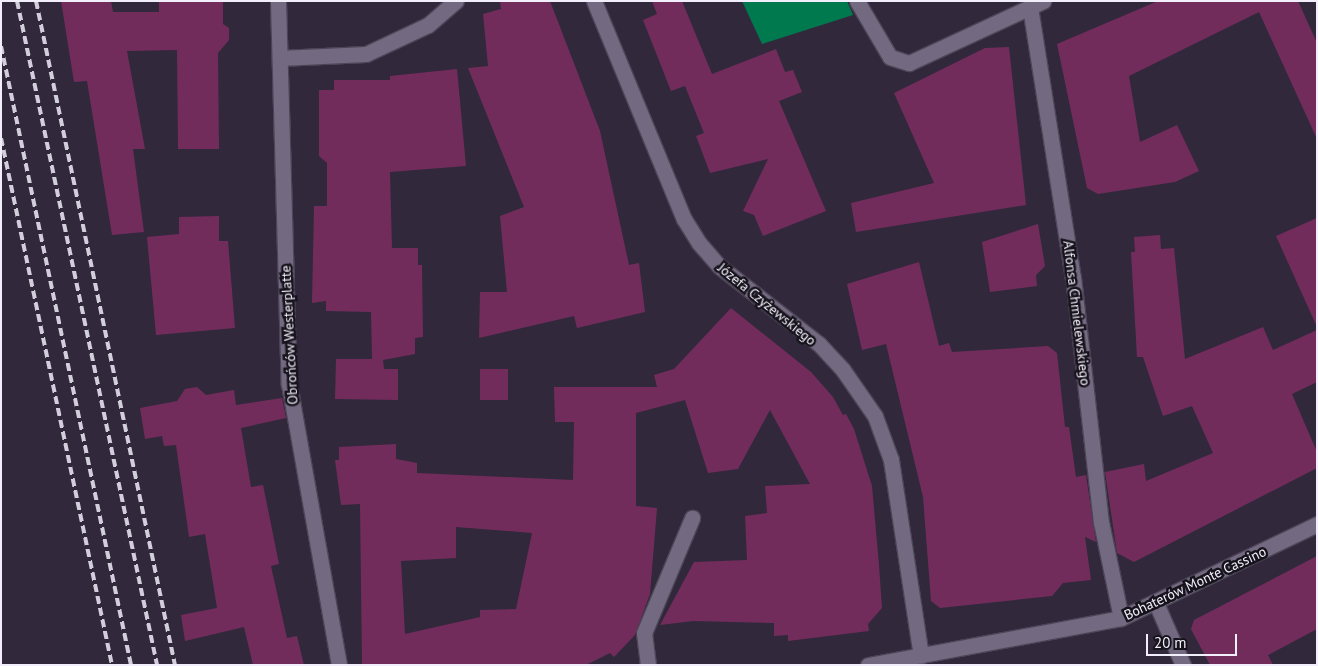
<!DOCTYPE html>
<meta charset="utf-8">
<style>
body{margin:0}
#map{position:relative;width:1318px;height:666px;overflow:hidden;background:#31283c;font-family:"PT Sans",sans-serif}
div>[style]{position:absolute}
.forest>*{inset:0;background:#00794f}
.building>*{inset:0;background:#722c5c;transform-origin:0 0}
.roads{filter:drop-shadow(1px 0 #4d4557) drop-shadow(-1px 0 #4d4557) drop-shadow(0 1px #4d4557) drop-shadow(0 -1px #4d4557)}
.minor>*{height:15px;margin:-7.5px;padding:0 7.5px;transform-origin:7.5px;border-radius:7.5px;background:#736a81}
.rail>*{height:4px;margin-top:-2px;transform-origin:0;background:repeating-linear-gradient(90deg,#d3cedc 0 8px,transparent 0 12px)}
span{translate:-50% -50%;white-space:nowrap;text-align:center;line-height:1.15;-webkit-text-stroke:5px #17131c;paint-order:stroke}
.street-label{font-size:14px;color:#f3eefb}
.frame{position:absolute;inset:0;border:2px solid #f3eefb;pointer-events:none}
.scale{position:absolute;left:1146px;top:634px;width:91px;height:22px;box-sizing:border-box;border:2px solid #f3eefb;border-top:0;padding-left:6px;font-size:15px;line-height:18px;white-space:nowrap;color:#f3eefb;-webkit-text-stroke:4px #17131c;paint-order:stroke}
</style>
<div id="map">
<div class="forest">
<i style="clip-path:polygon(742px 1px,847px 1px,853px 15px,762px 44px)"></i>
</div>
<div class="building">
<i style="clip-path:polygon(61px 1px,111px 1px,113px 12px,159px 12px,159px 1px,223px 1px,223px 24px,229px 28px,229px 40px,218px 53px,219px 149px,178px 149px,177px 50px,127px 51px,145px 149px,133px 149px,144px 232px,112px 235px,87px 81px,74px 82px)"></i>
<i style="clip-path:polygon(500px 1px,550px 1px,600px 131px,629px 265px,639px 263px,645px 312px,577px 328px,574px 316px,479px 338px,480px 292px,507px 292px,500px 216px,524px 207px,468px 68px,488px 66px,483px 14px,501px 9px)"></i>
<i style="clip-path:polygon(652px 1px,682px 1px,712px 74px,776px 49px,785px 72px,793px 70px,802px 92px,779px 101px,826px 211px,763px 236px,754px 215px,743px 211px,768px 159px,710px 173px,696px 136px,704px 133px,685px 86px,671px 91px,643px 20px,657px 14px)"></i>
<i style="clip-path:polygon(1158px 1px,1298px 1px,1317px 43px,1317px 139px,1259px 12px,1129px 76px,1140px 142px,1177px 125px,1199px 171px,1175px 182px,1098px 194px,1087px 188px,1057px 44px)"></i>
<i style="clip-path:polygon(1009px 47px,1026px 205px,856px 232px,851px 203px,934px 183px,894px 93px,985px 48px)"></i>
<i style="clip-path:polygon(457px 69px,466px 166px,390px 172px,392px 248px,418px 248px,418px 265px,422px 265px,423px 337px,415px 338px,415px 354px,383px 360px,384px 369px,398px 369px,398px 400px,335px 399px,336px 359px,372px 359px,371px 312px,326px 311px,326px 301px,312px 303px,314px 206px,327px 206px,327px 163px,319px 156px,319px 90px,334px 90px,334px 80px,390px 80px,390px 76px)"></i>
<i style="clip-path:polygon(219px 216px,219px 241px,228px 241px,235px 328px,156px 335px,147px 237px,179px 234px,179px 217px)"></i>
<i style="clip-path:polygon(1317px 218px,1317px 327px,1276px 236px)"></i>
<i style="clip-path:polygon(1038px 224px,1045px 266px,1036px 275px,1037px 286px,990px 292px,982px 242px)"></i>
<i style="clip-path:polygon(1160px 235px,1161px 249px,1174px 248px,1185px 359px,1263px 327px,1273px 350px,1317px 330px,1317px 382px,1292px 394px,1317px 452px,1317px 468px,1134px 562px,1117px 553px,1105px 472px,1144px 464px,1146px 481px,1213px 453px,1192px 406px,1163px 416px,1143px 357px,1137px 357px,1131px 252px,1135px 252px,1134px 237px)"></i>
<i style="clip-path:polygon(919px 262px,939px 346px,949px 343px,952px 352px,1048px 346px,1057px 353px,1065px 427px,1069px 427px,1076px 477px,1086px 475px,1096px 542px,1085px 537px,1091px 580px,1063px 583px,1052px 596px,940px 608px,931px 601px,923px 497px,886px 344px,862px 350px,847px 284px)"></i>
<i style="clip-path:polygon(evenodd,731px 308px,811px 372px,833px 397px,843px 415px,846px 414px,854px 429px,872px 486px,879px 565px,882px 608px,868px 624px,869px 631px,788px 641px,788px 635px,774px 636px,774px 623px,693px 621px,660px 625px,694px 562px,747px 560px,745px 516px,767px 513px,765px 486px,810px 484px,770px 410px,738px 469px,708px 473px,685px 400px,636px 413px,636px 506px,657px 508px,650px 594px,635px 635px,614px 657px,610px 653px,586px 665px,362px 665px,360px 504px,341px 505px,335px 460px,339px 460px,339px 447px,396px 444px,396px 459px,417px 463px,417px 473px,573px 480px,574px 422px,555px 422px,554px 387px,657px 387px,654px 375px,674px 369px,731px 308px,456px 527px,532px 533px,516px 609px,480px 610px,480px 617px,405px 634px,401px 561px,456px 558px,456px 527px)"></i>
<i style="left:480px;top:369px;width:28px;height:31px"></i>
<i style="clip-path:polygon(197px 387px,206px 395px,234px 390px,236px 405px,282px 398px,286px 418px,241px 428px,251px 487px,263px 485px,279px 564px,271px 566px,287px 638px,297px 636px,304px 665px,253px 665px,244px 627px,185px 641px,181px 615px,217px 608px,205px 534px,189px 537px,176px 445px,164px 446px,162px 436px,145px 439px,140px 408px,177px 401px,185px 389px)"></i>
<i style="clip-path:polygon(1317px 556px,1317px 629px,1268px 655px,1273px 665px,1210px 665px,1191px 629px,1194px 620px)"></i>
</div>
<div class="roads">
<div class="minor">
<i style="left:278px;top:1px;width:383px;rotate:88.4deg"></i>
<i style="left:289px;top:384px;width:285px;rotate:79.9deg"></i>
<i style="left:594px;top:1px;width:236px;rotate:67.6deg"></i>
<i style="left:684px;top:219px;width:28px;rotate:58deg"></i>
<i style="left:699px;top:243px;width:30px;rotate:49deg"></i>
<i style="left:719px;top:266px;width:127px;rotate:38deg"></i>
<i style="left:819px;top:344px;width:35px;rotate:47deg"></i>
<i style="left:843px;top:370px;width:56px;rotate:55.2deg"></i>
<i style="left:875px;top:416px;width:47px;rotate:70deg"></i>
<i style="left:891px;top:460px;width:198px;rotate:81.3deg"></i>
<i style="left:857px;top:1px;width:65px;rotate:59.5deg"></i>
<i style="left:890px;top:57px;width:20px;rotate:18deg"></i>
<i style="left:909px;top:63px;width:148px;rotate:-24.8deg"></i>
<i style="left:1030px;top:7px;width:273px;rotate:81deg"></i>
<i style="left:1073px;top:277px;width:247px;rotate:83.5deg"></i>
<i style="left:1101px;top:522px;width:98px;rotate:78.2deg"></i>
<i style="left:280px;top:58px;width:86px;rotate:-2.7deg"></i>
<i style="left:366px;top:54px;width:68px;rotate:-25.1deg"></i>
<i style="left:428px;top:25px;width:37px;rotate:-41deg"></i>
<i style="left:1156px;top:603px;width:68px;rotate:66.5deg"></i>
<i style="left:648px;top:665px;width:32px;rotate:-97deg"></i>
<i style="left:644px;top:633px;width:125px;rotate:-67.3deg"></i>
<i style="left:868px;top:665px;width:257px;rotate:-10.5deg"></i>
<i style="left:1121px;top:618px;width:217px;rotate:-25.6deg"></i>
</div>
</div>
<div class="rail">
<i style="left:17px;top:1px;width:679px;rotate:78.09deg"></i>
<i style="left:36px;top:1px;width:678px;rotate:78.18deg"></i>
<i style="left:1px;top:46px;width:633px;rotate:78.14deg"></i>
<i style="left:1px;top:138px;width:539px;rotate:78.11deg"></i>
</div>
<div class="street-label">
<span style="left:767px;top:304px;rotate:39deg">Józefa Czyżewskiego</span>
<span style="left:1077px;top:313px;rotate:83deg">Alfonsa Chmielewskiego</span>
<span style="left:289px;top:335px;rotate:-93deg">Obrońców Westerplatte</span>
<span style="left:1195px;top:583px;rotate:-25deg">Bohaterów Monte Cassino</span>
</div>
<div class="frame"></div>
<div class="scale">20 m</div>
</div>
